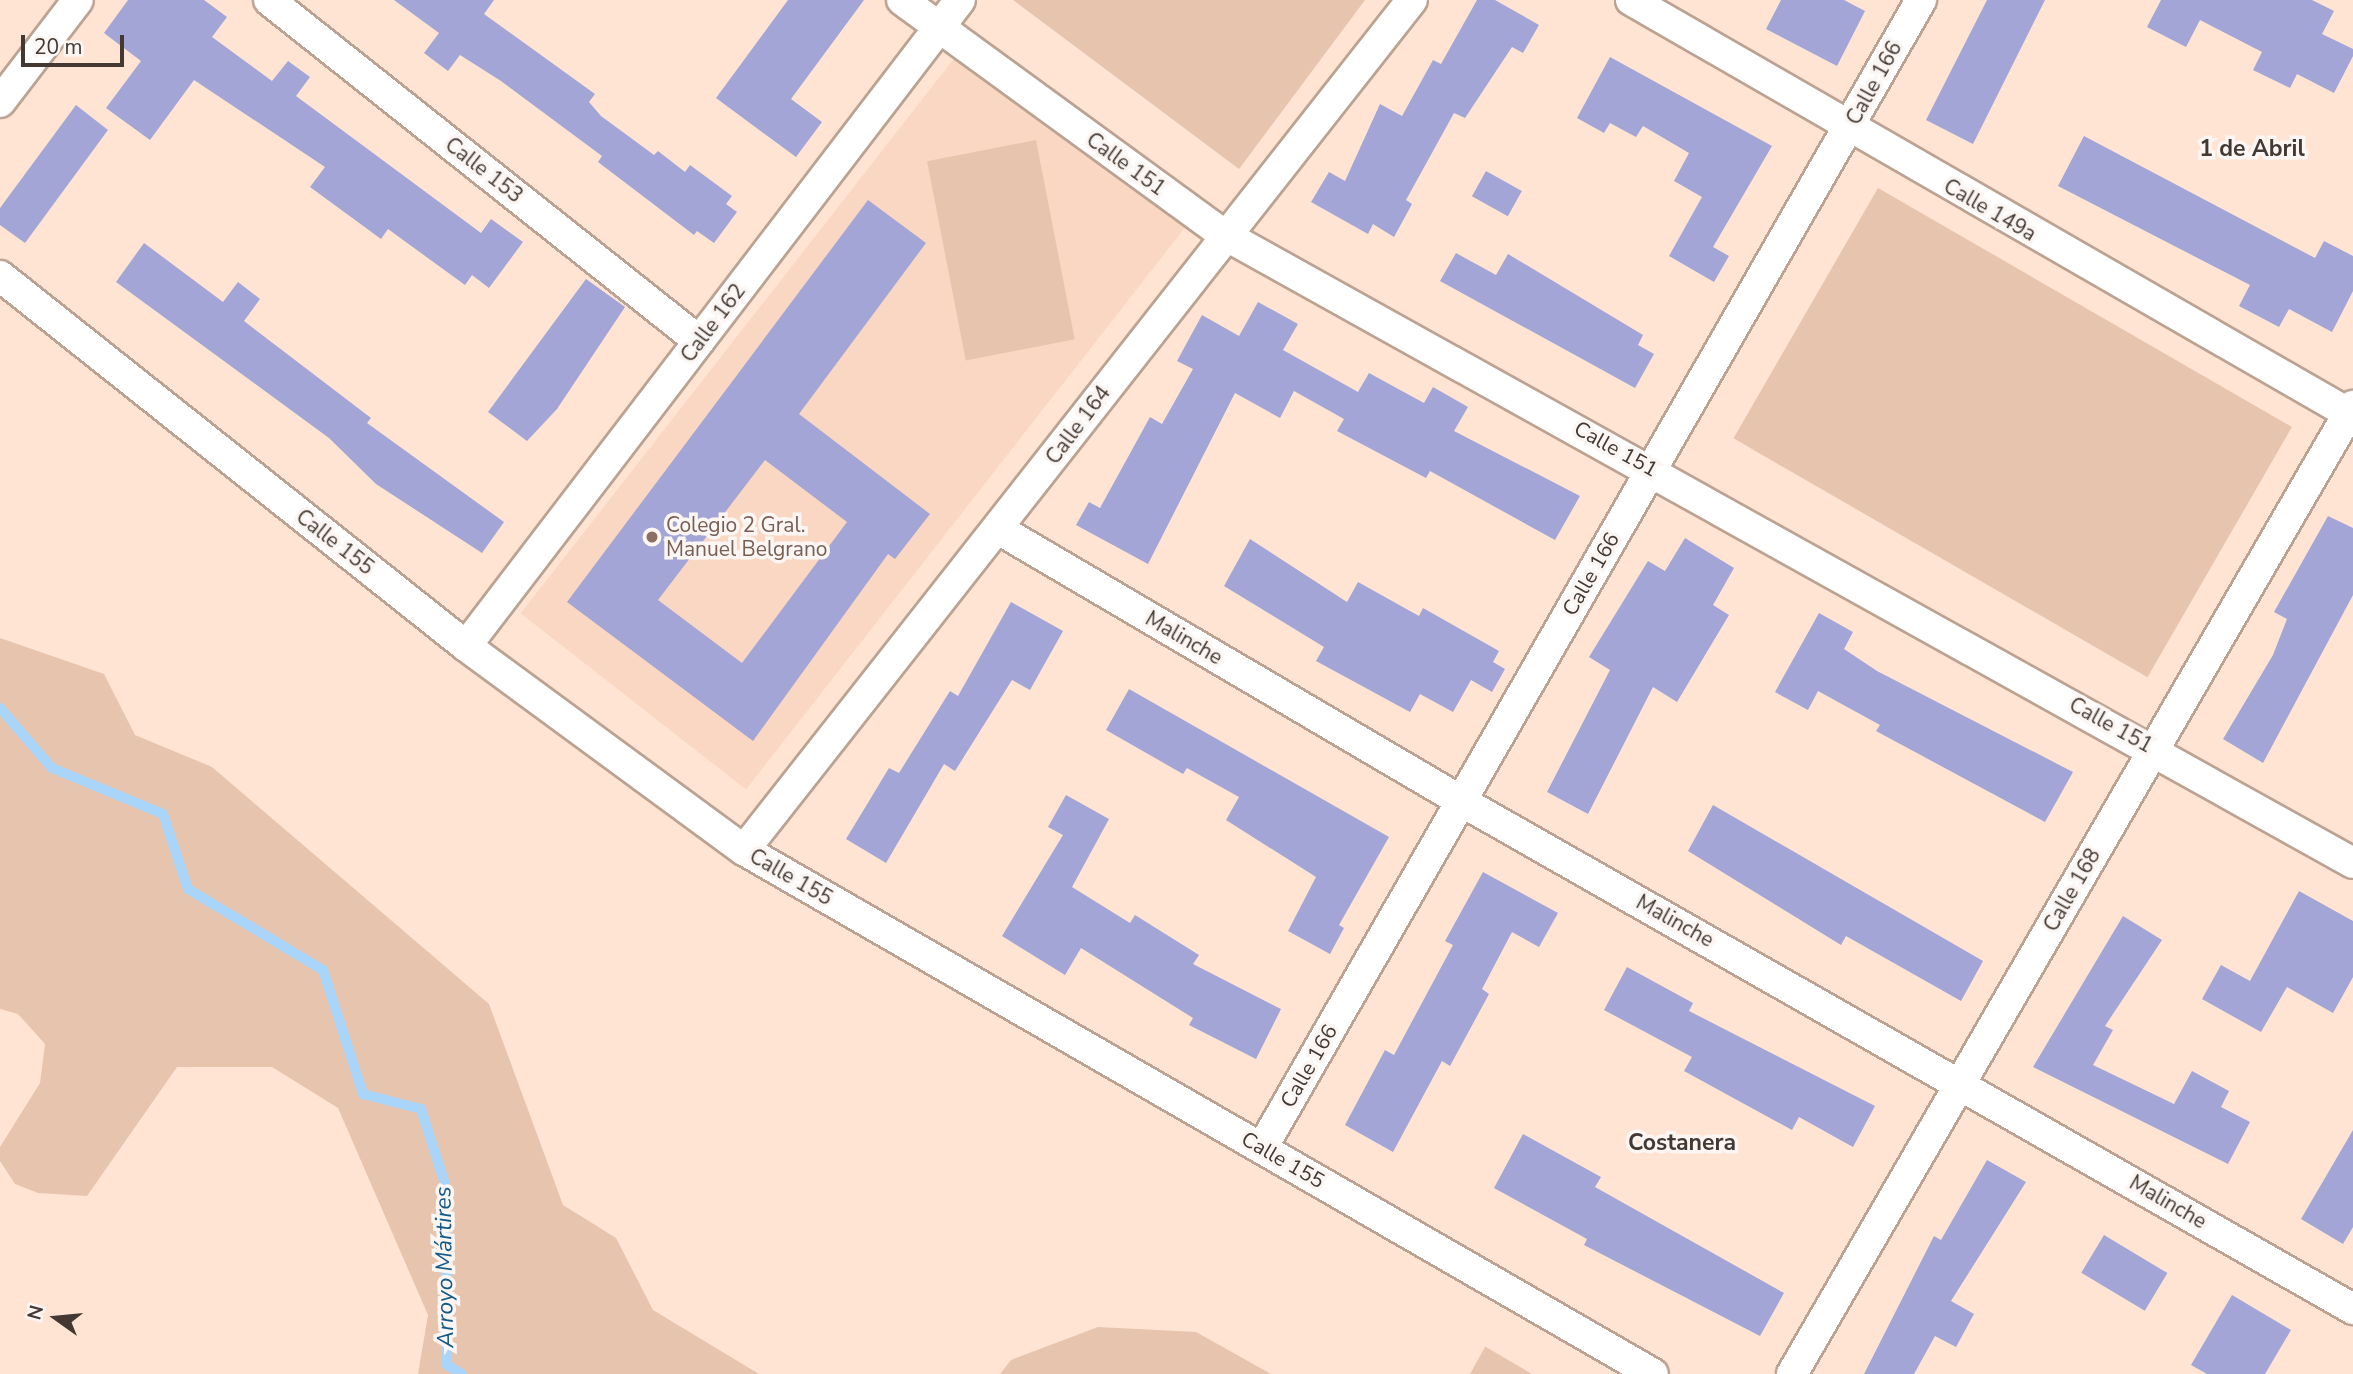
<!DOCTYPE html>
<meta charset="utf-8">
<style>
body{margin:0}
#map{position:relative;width:2353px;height:1374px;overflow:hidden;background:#ffe4d3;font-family:"Nunito Sans",sans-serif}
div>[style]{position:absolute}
.built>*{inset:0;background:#f9d7c2;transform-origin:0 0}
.green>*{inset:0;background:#e7c4ae;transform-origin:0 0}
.stream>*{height:10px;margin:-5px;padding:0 5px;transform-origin:5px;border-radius:5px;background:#a9d5fa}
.building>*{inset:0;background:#a2a5d5;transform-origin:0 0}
.roads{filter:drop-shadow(2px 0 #bba292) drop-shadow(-2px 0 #bba292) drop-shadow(0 2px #bba292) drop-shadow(0 -2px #bba292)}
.street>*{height:30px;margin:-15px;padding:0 15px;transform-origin:15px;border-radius:15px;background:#fff}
.dots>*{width:19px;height:19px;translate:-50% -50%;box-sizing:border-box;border:4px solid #fbf6f3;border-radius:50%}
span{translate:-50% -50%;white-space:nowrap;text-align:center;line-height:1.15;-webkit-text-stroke:7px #fbf6f3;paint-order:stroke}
.street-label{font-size:21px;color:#433932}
.education-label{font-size:21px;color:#785e54}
.left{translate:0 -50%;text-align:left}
.neighbourhood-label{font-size:23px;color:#433932;font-weight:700}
.water-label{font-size:23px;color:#145987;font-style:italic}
.north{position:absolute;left:21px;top:1283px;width:70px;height:70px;-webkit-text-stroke:5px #fbf6f3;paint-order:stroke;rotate:285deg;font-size:19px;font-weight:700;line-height:28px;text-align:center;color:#433932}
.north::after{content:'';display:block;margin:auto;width:24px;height:32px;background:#433932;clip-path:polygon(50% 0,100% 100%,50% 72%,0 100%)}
.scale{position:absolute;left:21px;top:35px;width:103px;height:32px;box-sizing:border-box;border:4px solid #433932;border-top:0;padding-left:9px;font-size:21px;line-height:24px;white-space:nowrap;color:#433932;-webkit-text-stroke:5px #fbf6f3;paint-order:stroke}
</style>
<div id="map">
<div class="built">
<i style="left:967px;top:42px;width:286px;height:725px;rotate:38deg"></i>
</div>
<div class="green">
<i style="clip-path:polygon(1013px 0,1365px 0,1239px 169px)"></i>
<i style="left:1036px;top:140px;width:203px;height:111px;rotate:79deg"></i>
<i style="left:1878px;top:188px;width:478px;height:289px;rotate:30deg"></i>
<i style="clip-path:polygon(0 638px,104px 674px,135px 735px,212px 767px,489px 1004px,563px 1205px,616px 1238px,653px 1310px,759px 1374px,418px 1374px,428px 1315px,338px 1108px,272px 1067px,177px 1067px,87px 1196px,38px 1193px,15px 1184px,0 1161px,0 1147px,40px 1083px,45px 1044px,18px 1014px,0 1009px)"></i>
<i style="clip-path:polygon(1098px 1327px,1196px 1332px,1271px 1374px,1000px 1374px,1011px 1360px)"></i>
<i style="clip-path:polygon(1485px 1347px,1486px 1347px,1532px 1374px,1470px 1374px)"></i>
</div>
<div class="stream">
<i style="left:0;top:708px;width:79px;rotate:49.1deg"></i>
<i style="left:52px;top:768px;width:120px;rotate:22.5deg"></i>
<i style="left:163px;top:814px;width:79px;rotate:71.6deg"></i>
<i style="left:188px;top:889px;width:157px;rotate:31deg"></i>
<i style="left:323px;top:970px;width:130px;rotate:72.1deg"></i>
<i style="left:363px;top:1094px;width:60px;rotate:14.5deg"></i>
<i style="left:421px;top:1109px;width:79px;rotate:72.3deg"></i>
<i style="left:445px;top:1184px;width:181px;rotate:89.4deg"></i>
<i style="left:447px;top:1365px;width:17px;rotate:31deg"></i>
</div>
<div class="building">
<i style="clip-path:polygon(128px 0,204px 0,227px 17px,212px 37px,272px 81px,288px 61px,310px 77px,296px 96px,481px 233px,491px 219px,523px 242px,489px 288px,472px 275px,465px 285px,388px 229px,381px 239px,310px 187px,325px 167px,194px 80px,150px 140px,106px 108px,141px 61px,104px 33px)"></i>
<i style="clip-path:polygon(394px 0,494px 0,484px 14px,595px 94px,589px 102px,601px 116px,654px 155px,658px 151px,685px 172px,690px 165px,732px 196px,726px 204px,737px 212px,714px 243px,697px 231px,694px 235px,598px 162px,602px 156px,501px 81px,460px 55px,448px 71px,424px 53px,439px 33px)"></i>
<i style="clip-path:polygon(788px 0,864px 0,791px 99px,822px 122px,796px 157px,716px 98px)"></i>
<i style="clip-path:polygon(1477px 0,1495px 0,1539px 25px,1523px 53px,1512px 47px,1465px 118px,1454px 113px,1406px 200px,1412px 204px,1394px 237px,1373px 224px,1368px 234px,1311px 202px,1329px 172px,1345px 181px,1380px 104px,1402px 116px,1433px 60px,1441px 64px)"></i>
<i style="clip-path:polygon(1781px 0,1844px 0,1865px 11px,1837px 66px,1766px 29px)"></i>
<i style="clip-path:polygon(1987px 0,2045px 0,1973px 144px,1926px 120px)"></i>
<i style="clip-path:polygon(2161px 0,2312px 0,2334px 11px,2322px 34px,2353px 49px,2353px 56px,2334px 93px,2297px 74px,2290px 88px,2253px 70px,2262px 52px,2200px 20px,2186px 47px,2147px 27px)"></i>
<i style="clip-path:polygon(1610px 57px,1772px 146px,1713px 247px,1729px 256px,1714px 282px,1669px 256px,1702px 197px,1674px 181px,1689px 153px,1643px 126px,1636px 137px,1610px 123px,1604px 133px,1577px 118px)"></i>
<i style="clip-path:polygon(76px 105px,108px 130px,25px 243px,0 225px,0 208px)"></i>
<i style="clip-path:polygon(2084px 136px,2315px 258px,2324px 241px,2353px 256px,2353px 291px,2332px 332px,2289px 309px,2279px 327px,2239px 306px,2250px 285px,2058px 186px)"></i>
<i style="left:1486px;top:171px;width:41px;height:29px;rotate:29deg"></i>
<i style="clip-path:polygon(evenodd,868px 200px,926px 243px,799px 414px,930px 514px,895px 559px,888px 554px,753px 741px,567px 602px,868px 200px,765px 460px,847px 522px,742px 663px,658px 600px,765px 460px)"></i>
<i style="clip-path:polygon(144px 243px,223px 302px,238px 282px,260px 299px,244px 321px,371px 418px,367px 423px,504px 522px,482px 553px,376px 484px,329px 438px,116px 282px)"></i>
<i style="clip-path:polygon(1456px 253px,1496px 275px,1508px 254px,1643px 335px,1638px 345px,1654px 354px,1635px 388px,1440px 281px)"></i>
<i style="clip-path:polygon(586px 279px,625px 307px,557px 409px,527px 441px,488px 412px)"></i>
<i style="clip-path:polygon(1258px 302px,1298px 324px,1283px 350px,1358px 392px,1369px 373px,1424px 403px,1433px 387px,1468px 407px,1454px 431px,1580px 496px,1555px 540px,1430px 471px,1426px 478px,1337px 431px,1344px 419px,1294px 391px,1280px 418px,1235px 393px,1148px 564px,1076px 525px,1089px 502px,1100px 508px,1150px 417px,1162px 424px,1193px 369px,1177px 361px,1202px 315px,1239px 336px)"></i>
<i style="clip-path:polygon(2328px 516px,2353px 528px,2353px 595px,2263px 763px,2223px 739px,2273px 655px,2287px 619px,2274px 612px)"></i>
<i style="clip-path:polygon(1685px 538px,1734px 568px,1713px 605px,1729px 615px,1677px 702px,1653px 687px,1588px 814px,1547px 792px,1610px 670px,1589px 657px,1648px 561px,1665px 571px)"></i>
<i style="clip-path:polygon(1250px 539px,1347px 602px,1358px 582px,1419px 616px,1423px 608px,1499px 651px,1493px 662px,1505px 669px,1492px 692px,1471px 680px,1453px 712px,1420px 694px,1410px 712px,1316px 661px,1324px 647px,1224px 586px)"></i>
<i style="clip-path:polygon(1011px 602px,1063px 631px,1030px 690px,1012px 680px,955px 771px,944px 764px,886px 863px,846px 839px,889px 768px,899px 773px,950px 691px,958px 696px)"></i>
<i style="clip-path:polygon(1819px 613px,1853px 632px,1844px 649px,1877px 671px,2073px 772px,2045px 822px,1876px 731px,1880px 725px,1818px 691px,1808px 710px,1775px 692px)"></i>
<i style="clip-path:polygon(1129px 689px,1389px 837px,1339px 925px,1344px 928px,1330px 954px,1288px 931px,1316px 877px,1226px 820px,1239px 797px,1187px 768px,1183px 774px,1106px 730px)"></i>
<i style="clip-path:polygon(1066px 795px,1109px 819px,1072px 887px,1130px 923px,1135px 915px,1199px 955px,1193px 964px,1281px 1009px,1256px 1059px,1189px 1025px,1193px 1018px,1081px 948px,1065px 975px,1002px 936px,1063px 835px,1048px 827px)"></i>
<i style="clip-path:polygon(1713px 805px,1983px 961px,1961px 1001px,1846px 936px,1841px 945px,1688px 851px)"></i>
<i style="clip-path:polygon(1483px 872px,1558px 913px,1539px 947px,1512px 932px,1482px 989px,1489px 994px,1450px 1066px,1442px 1061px,1393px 1152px,1345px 1125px,1385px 1050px,1394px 1055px,1453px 945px,1445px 941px)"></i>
<i style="clip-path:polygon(2299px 891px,2353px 921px,2353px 977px,2333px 1013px,2287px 987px,2261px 1032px,2202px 999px,2221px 965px,2250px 981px)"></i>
<i style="clip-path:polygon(2123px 916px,2162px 940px,2105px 1026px,2113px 1030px,2093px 1065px,2174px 1104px,2192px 1071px,2229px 1091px,2221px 1107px,2250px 1122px,2228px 1164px,2033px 1067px)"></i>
<i style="clip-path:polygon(1627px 967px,1693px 1003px,1689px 1011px,1875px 1106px,1853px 1147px,1799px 1117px,1792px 1130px,1684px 1071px,1692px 1057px,1604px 1010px)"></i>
<i style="clip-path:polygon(2353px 1130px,2353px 1227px,2343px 1244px,2301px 1219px)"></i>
<i style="clip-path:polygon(1523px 1134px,1601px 1177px,1595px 1187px,1784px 1293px,1760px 1336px,1584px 1245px,1587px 1239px,1494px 1188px)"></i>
<i style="clip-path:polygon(1987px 1160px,2026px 1182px,1951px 1301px,1974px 1314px,1956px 1347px,1935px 1336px,1914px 1374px,1864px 1374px,1934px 1236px,1941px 1240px)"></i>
<i style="left:2104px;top:1235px;width:74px;height:44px;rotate:31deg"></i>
<i style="clip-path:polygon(2232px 1295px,2291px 1330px,2265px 1374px,2207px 1374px,2191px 1365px)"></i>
</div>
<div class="roads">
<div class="street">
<i style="left:269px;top:0;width:549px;rotate:38.42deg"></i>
<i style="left:902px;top:0;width:397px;rotate:36.1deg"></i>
<i style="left:1223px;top:234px;width:1293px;rotate:29.1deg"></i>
<i style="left:1631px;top:0;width:833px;rotate:29.95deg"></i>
<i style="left:0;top:102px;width:128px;rotate:-52.6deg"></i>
<i style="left:0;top:276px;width:595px;rotate:38.45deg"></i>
<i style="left:466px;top:646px;width:345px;rotate:36.3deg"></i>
<i style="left:744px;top:850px;width:1049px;rotate:29.96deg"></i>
<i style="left:1000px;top:530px;width:535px;rotate:30.45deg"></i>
<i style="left:1461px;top:801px;width:1027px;rotate:29.66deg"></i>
<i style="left:466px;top:646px;width:813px;rotate:-52.59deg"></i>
<i style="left:744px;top:850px;width:1081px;rotate:-51.84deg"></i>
<i style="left:1262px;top:1148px;width:1324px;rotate:-60.14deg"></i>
<i style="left:1792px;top:1374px;width:1119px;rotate:-59.91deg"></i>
</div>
</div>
<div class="dots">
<i style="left:652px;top:537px;background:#8d6e63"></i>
</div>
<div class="street-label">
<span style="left:1874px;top:83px;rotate:-61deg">Calle 166</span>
<span style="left:1126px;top:164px;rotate:36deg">Calle 151</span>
<span style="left:484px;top:170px;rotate:38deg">Calle 153</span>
<span style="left:1990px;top:210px;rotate:30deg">Calle 149a</span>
<span style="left:713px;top:323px;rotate:-53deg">Calle 162</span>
<span style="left:1078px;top:425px;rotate:-53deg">Calle 164</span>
<span style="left:1616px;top:449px;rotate:29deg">Calle 151</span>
<span style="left:335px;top:542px;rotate:38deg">Calle 155</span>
<span style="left:1591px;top:574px;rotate:-60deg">Calle 166</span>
<span style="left:1184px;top:638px;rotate:30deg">Malinche</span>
<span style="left:2111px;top:725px;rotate:29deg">Calle 151</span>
<span style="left:791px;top:877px;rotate:30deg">Calle 155</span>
<span style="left:2072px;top:890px;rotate:-60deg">Calle 168</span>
<span style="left:1675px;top:921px;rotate:29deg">Malinche</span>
<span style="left:1309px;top:1066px;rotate:-60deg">Calle 166</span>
<span style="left:1283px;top:1160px;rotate:30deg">Calle 155</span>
<span style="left:2168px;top:1202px;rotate:30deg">Malinche</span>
</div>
<div class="education-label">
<span class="left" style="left:666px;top:537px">Colegio 2 Gral.<br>Manuel Belgrano</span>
</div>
<div class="neighbourhood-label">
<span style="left:2252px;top:149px">1 de Abril</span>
<span style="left:1682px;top:1143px">Costanera</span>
</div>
<div class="water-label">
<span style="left:445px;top:1267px;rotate:-91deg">Arroyo Mártires</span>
</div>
<div class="north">N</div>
<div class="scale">20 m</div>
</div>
